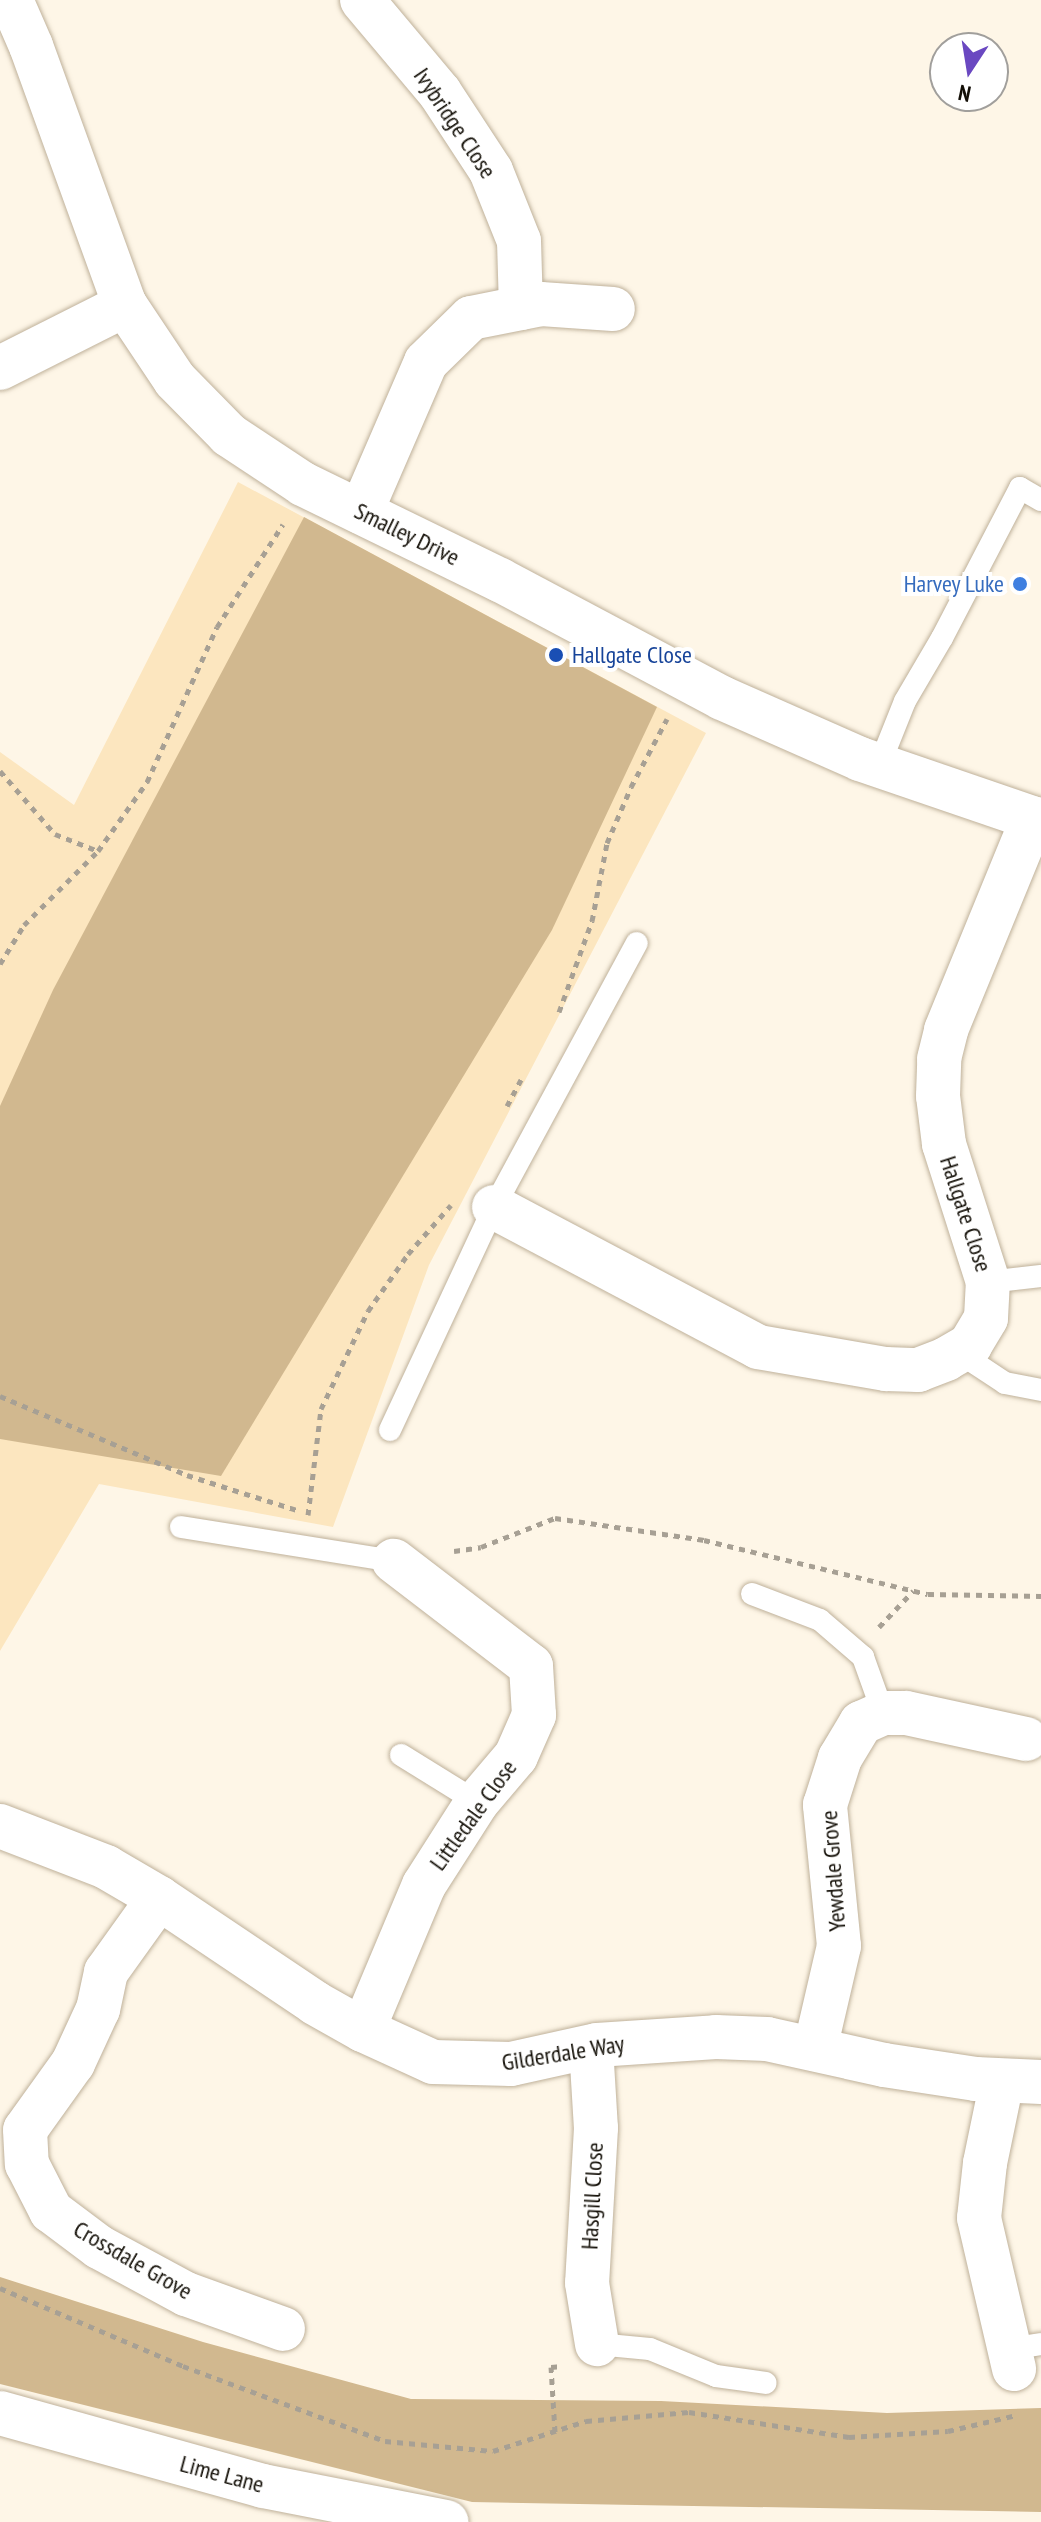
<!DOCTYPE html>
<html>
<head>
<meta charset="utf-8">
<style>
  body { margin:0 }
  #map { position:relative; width:1041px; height:2522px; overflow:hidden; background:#fef6e7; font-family:"PT Sans Narrow",sans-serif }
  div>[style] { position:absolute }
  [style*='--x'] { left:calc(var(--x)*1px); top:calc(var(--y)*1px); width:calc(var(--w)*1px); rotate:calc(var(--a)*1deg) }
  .green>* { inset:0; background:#fce6bf }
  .forest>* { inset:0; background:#d1b88f }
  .path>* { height:5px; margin-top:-2.5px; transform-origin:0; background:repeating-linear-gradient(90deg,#a7a094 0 6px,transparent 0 12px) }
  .roads { filter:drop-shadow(0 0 2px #bfb19a) drop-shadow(0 0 2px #bfb19a) }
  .service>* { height:22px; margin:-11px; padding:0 11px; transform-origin:11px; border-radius:11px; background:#fff }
  .minor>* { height:44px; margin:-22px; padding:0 22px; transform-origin:22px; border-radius:22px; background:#fff }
  .tertiary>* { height:44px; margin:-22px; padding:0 22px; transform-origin:22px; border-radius:22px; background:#fff }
  .dots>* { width:22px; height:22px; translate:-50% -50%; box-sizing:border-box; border:4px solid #fff; border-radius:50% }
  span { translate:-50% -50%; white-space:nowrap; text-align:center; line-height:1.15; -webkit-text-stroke:8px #fff; paint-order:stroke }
  .street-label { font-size:24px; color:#130f07 }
  .shop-label { font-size:24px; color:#366cbe }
  .right { translate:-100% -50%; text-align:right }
  .transit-label { font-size:24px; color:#164399 }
  .left { translate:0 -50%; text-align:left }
  .north { position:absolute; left:929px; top:32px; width:80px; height:80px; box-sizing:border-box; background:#fff; border:2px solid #a19f9c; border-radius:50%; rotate:192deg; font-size:22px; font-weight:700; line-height:32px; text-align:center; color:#130f07 }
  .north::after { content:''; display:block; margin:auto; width:28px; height:36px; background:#6a48c1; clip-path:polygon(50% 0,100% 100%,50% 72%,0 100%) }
</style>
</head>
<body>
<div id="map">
  <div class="green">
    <i style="clip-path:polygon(238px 482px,706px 733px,429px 1265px,333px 1527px,99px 1484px,0 1651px,0 752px,74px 805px)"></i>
  </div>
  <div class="forest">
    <i style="clip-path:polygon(304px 517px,657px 707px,552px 930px,221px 1476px,0 1439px,0 1106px,53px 990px)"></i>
    <i style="clip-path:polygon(0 2277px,203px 2342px,411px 2399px,661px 2401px,887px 2413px,1041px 2408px,1041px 2512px,472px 2502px,0 2384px)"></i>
  </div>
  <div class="path">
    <i style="--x:0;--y:771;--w:84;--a:48.9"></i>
    <i style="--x:55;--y:834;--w:46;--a:21.6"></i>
    <i style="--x:0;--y:964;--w:46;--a:-58.4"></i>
    <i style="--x:24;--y:925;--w:105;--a:-45"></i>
    <i style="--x:98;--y:851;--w:85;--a:-54.6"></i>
    <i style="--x:147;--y:782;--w:170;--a:-65.7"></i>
    <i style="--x:217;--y:627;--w:122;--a:-57.3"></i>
    <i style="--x:559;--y:1012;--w:97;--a:-70.1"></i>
    <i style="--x:592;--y:921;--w:79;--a:-79.1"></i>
    <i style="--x:607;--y:843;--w:61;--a:-66.8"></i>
    <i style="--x:631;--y:787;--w:77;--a:-62.1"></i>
    <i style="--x:507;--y:1106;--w:30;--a:-62"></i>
    <i style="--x:0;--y:1396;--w:203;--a:22.9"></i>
    <i style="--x:187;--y:1475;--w:115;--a:17.7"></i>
    <i style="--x:308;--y:1515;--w:107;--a:-83"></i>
    <i style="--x:321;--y:1409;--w:109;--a:-64.4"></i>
    <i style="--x:368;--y:1311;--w:70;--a:-54.9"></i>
    <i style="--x:408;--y:1254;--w:65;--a:-48.7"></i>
    <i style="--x:454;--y:1551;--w:27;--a:-8"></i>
    <i style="--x:481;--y:1547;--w:79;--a:-21.4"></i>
    <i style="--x:555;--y:1518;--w:151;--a:8.4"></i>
    <i style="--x:704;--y:1540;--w:230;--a:13.6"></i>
    <i style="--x:928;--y:1594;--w:113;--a:1"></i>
    <i style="--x:879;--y:1627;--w:50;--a:-46.6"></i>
    <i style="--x:0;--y:2288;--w:199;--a:23.1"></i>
    <i style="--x:183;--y:2366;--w:215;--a:20.4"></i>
    <i style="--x:385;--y:2441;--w:108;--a:5.3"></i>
    <i style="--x:493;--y:2451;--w:98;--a:-17.9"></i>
    <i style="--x:586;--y:2421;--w:103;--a:-5"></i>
    <i style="--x:689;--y:2412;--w:162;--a:8.9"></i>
    <i style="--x:849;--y:2437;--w:99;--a:-3.5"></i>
    <i style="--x:948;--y:2431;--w:71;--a:-13.1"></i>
    <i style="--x:555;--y:2432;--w:65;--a:-93.5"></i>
    <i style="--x:551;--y:2367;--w:11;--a:-5"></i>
  </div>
  <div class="roads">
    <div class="service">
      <i style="--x:879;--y:766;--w:70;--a:-68.2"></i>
      <i style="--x:905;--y:701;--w:73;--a:-59.6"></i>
      <i style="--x:942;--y:638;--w:169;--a:-62.5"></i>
      <i style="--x:1020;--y:488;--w:24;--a:30"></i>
      <i style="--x:988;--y:1282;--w:53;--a:-6.5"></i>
      <i style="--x:958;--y:1352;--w:56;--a:33.4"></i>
      <i style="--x:1005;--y:1383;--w:37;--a:11"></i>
      <i style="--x:390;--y:1430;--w:246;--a:-65"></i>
      <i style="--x:494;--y:1207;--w:300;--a:-61.6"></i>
      <i style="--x:181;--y:1527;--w:216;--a:9.1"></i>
      <i style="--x:752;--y:1594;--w:73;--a:20.9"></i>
      <i style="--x:820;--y:1620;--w:57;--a:40.7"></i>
      <i style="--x:863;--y:1657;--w:59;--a:70.3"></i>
      <i style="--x:401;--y:1755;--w:89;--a:31.7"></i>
      <i style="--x:597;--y:2344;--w:53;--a:5.4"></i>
      <i style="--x:650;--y:2349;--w:71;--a:22.2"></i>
      <i style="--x:716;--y:2376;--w:50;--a:8"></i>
      <i style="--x:1010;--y:2349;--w:31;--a:-9"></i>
    </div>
    <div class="minor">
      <i style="--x:362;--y:0;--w:121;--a:50"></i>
      <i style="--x:440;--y:93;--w:93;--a:56.8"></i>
      <i style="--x:491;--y:171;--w:75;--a:68.2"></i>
      <i style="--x:519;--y:241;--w:67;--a:88.3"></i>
      <i style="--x:0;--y:368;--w:140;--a:-26.7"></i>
      <i style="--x:361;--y:512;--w:163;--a:-66.6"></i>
      <i style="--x:426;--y:362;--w:63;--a:-44.4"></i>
      <i style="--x:471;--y:318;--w:71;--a:-11.3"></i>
      <i style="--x:541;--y:304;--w:72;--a:4"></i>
      <i style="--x:494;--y:1207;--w:299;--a:27.9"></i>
      <i style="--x:758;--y:1347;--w:130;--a:9.8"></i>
      <i style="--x:886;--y:1369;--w:32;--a:2"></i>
      <i style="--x:918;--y:1370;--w:30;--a:-21"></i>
      <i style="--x:946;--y:1359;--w:28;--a:-30"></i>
      <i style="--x:970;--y:1345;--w:31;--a:-59"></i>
      <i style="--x:986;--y:1318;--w:36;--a:-87"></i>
      <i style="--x:988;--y:1282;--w:145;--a:-107.7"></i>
      <i style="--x:944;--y:1144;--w:48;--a:-97.1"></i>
      <i style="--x:938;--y:1096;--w:37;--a:-88"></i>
      <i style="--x:939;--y:1059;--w:30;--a:-76"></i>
      <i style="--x:946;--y:1030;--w:229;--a:-67.7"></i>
      <i style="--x:0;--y:1826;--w:114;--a:21.1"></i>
      <i style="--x:106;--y:1867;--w:61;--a:30.3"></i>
      <i style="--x:159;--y:1898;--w:188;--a:33.9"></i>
      <i style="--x:315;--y:2003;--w:55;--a:29.4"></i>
      <i style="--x:363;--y:2030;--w:77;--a:24.6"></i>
      <i style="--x:433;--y:2062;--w:78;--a:1.5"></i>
      <i style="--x:511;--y:2064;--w:88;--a:-12.5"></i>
      <i style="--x:597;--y:2045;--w:119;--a:-3.8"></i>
      <i style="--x:716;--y:2037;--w:51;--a:2.2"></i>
      <i style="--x:767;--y:2039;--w:120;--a:12.5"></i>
      <i style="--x:884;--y:2065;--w:93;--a:8.7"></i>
      <i style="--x:976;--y:2079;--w:65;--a:2.6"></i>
      <i style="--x:159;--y:1898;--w:91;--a:125.6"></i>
      <i style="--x:106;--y:1972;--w:38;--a:102"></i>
      <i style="--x:98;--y:2009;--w:60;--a:114.8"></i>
      <i style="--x:73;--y:2063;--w:82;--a:125.6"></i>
      <i style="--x:25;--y:2130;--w:34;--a:87"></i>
      <i style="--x:27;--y:2164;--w:53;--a:62.9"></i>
      <i style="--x:51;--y:2211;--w:60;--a:36.9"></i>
      <i style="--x:99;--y:2247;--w:99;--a:28.4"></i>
      <i style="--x:186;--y:2294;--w:103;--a:19.8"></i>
      <i style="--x:363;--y:2030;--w:157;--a:-67.2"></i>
      <i style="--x:424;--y:1885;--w:98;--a:-57.4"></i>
      <i style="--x:477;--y:1802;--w:60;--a:-49.7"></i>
      <i style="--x:516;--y:1756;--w:45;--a:-66.3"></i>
      <i style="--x:534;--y:1715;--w:49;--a:-93.5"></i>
      <i style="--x:531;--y:1666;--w:173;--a:-142.5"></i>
      <i style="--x:591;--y:2047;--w:81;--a:86.5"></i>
      <i style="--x:596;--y:2128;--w:155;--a:93.3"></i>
      <i style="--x:587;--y:2283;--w:62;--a:80.7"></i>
      <i style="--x:815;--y:2049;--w:106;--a:-76.9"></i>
      <i style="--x:839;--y:1946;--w:142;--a:-95.7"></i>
      <i style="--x:825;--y:1805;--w:49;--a:-72.3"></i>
      <i style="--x:840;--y:1758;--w:41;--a:-59"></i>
      <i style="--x:861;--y:1723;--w:24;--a:-24"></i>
      <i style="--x:883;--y:1713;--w:23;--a:0"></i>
      <i style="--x:906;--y:1713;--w:123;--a:12.2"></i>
      <i style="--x:1002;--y:2081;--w:84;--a:101.7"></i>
      <i style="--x:985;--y:2163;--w:55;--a:96.2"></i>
      <i style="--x:979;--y:2218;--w:155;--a:76.9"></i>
    </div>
    <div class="tertiary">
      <i style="--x:11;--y:0;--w:50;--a:66.5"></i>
      <i style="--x:31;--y:46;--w:276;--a:70.1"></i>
      <i style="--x:125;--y:305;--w:90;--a:56.3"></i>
      <i style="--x:175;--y:380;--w:77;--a:45.5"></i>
      <i style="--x:229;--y:435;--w:89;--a:33.5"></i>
      <i style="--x:303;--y:484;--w:219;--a:26"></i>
      <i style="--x:500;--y:580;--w:251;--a:28"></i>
      <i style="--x:722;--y:698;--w:151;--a:23.8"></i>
      <i style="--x:860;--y:759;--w:191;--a:18.9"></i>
      <i style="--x:0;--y:2413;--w:273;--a:15.5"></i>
      <i style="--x:263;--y:2486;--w:187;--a:11.1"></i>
    </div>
  </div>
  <div class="dots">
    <i style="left:1020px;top:584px;background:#3f7fe0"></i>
    <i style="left:556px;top:655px;background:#1a4fb4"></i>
  </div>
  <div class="street-label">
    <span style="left:455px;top:123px;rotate:56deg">Ivybridge Close</span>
    <span style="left:407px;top:534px;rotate:26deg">Smalley Drive</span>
    <span style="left:966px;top:1214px;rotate:72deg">Hallgate Close</span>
    <span style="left:473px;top:1815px;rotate:-54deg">Littledale Close</span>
    <span style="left:833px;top:1871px;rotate:-94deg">Yewdale Grove</span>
    <span style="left:563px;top:2053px;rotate:-9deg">Gilderdale Way</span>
    <span style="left:592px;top:2196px;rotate:-87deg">Hasgill Close</span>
    <span style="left:133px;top:2260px;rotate:30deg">Crossdale Grove</span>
    <span style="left:222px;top:2474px;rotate:15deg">Lime Lane</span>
  </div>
  <div class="shop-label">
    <span class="right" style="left:1004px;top:584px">Harvey Luke</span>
  </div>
  <div class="transit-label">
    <span class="left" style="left:572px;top:655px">Hallgate Close</span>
  </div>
  <div class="north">N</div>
</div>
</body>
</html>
